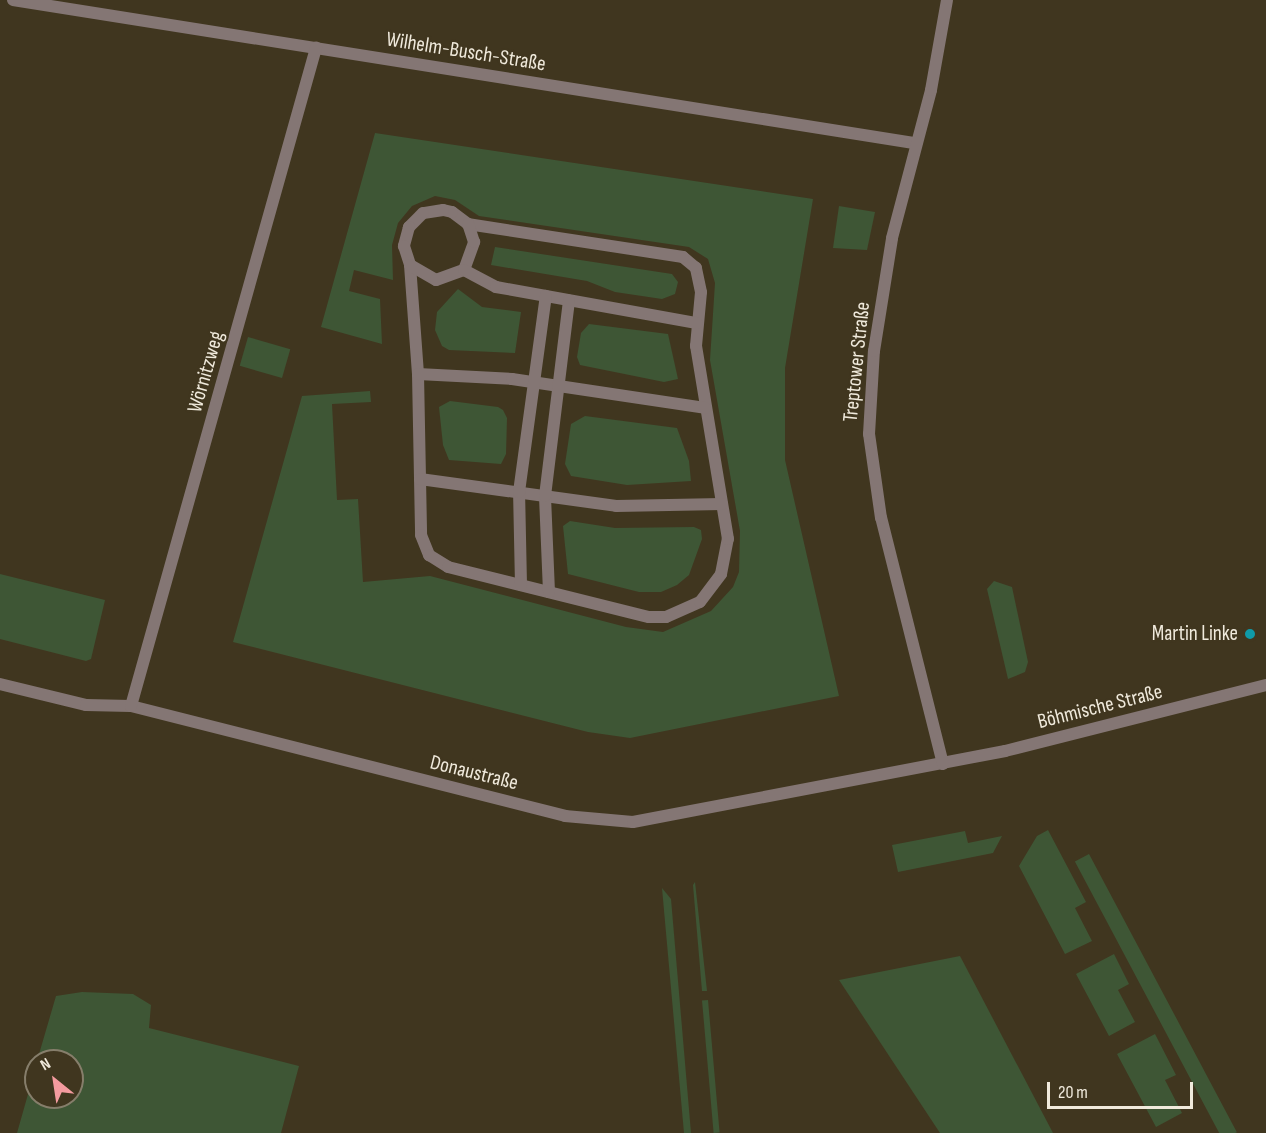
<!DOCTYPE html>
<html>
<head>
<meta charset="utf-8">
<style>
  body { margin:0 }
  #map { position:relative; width:1266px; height:1133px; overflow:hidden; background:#40361f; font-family:"Sofia Sans Condensed",sans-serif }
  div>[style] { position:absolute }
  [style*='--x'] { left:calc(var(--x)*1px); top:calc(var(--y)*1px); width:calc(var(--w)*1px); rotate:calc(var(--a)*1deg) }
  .green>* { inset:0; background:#3e5635; transform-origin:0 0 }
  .service>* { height:12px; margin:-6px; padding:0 6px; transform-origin:6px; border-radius:6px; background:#847674 }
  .minor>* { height:12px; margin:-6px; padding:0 6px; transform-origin:6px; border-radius:6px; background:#847674 }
  .dots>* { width:16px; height:16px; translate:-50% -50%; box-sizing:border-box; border:3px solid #40361f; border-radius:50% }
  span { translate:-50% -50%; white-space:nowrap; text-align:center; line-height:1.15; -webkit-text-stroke:4.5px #40361f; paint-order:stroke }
  .street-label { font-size:21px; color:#f0eadc }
  .poi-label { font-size:21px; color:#f0eadc }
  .right { translate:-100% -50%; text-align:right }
  .north { position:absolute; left:24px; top:1049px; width:60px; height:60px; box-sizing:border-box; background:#40361f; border:2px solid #867e6b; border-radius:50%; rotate:330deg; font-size:16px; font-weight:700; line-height:24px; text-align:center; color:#f0eadc }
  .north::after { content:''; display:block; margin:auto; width:21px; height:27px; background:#f49b9f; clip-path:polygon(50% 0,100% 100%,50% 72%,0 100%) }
  .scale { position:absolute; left:1047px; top:1082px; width:146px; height:27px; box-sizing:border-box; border:3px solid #f0eadc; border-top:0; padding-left:8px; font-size:18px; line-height:21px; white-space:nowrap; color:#f0eadc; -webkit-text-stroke:4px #40361f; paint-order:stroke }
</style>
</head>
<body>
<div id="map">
  <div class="green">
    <i style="clip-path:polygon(375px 133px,813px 199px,785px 368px,785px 460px,839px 696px,630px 738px,588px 732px,233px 642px,302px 396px,370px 391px,371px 402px,332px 404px,337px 500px,358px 499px,363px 582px,430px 576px,626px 627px,663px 632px,711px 611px,733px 587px,739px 572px,740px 531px,710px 360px,715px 283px,708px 259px,689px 247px,479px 216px,455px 200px,435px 196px,412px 206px,398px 223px,392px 245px,393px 280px,354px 270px,349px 291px,380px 299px,382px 344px,321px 327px)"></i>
    <i style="clip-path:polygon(839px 206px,875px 212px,867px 250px,833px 248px)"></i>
    <i style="clip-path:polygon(495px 247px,672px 274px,678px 282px,675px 294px,662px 299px,615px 292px,587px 281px,491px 265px)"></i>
    <i style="clip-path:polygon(458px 289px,482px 307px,521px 312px,515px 353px,449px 350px,442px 346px,435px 330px,437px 312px)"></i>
    <i style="clip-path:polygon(589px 324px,668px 334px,678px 379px,664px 382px,580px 365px,577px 357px,581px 333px)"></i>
    <i style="left:248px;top:337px;width:44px;height:30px;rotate:16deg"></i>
    <i style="clip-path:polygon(450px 401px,498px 407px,503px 410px,507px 418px,506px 454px,501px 464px,449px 460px,443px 445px,439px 407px)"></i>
    <i style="clip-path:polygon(585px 416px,677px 428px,689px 461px,691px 481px,627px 485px,571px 476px,565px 464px,571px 424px)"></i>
    <i style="clip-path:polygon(570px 521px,615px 528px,694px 527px,701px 530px,702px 539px,689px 575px,677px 585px,661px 592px,639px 592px,568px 574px,563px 526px)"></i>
    <i style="clip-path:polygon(0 574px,105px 600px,91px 659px,86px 661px,0 639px)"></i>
    <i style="clip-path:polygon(994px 581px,1012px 587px,1028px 662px,1025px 672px,1008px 679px,987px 589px)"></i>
    <i style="clip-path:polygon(1048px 830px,1086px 902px,1075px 908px,1092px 941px,1065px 954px,1019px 866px,1037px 836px)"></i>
    <i style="clip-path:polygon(965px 831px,968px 843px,1002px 836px,993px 853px,898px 872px,892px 845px)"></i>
    <i style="left:1089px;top:854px;width:315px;height:16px;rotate:62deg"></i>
    <i style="clip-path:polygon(695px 882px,707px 991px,702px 991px,693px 885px)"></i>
    <i style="clip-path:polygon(662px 888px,671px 899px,691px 1133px,684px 1133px)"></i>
    <i style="clip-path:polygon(1114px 954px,1129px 984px,1118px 990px,1135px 1022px,1109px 1036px,1076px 974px)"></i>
    <i style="clip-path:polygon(960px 956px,1053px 1133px,940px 1133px,839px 980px)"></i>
    <i style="clip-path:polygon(82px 992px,133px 994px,151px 1005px,149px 1028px,299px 1066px,281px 1133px,17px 1133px,36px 1066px,36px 1097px,72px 1097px,72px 1061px,37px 1061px,56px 996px)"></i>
    <i style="left:708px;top:1000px;width:133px;height:6px;rotate:85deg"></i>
    <i style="clip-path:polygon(1155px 1034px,1176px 1075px,1165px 1080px,1182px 1113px,1156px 1127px,1117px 1054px)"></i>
  </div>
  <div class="service">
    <i style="--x:410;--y:265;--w:109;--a:85.8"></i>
    <i style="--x:418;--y:374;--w:161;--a:88.9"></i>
    <i style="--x:421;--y:535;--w:22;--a:68"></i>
    <i style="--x:429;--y:555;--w:22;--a:32"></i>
    <i style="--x:448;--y:567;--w:207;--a:14"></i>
    <i style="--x:649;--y:617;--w:17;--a:0"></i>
    <i style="--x:666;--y:617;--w:37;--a:-24"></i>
    <i style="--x:700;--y:602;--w:35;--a:-53"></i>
    <i style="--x:721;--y:574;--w:36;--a:-79"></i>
    <i style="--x:728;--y:539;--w:196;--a:-99.4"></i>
    <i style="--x:696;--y:346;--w:54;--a:-84.7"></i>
    <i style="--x:701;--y:292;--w:25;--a:-102"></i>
    <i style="--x:696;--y:268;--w:17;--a:-140"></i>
    <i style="--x:683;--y:257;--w:218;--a:-171.3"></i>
    <i style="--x:468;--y:224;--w:20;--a:-143"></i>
    <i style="--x:452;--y:212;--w:9;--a:-167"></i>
    <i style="--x:443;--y:210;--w:20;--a:171"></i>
    <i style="--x:423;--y:213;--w:20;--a:135"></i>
    <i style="--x:409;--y:227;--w:20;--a:105"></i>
    <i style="--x:404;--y:246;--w:20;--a:72"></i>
    <i style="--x:410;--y:265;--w:30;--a:30"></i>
    <i style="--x:436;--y:280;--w:30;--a:-20"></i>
    <i style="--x:464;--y:270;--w:30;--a:-70"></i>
    <i style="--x:474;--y:242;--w:19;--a:-108"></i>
    <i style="--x:464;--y:270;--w:36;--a:28"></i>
    <i style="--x:496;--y:287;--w:204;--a:10.2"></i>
    <i style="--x:418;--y:374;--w:94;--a:3"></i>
    <i style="--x:512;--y:379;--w:195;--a:8.5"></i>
    <i style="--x:420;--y:479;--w:198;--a:7.8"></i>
    <i style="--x:616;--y:506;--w:106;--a:-1.1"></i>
    <i style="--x:521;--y:585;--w:93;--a:-91.2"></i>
    <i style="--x:519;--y:492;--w:198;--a:-82.2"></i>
    <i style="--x:549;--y:592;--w:96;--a:-92.4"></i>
    <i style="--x:545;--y:496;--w:197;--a:-83"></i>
  </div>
  <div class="minor">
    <i style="--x:13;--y:0;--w:912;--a:9.02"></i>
    <i style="--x:0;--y:684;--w:89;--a:13.7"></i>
    <i style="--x:86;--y:705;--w:45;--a:1.3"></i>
    <i style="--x:131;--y:706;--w:448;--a:14.2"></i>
    <i style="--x:565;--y:816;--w:68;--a:5"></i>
    <i style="--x:633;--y:822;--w:379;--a:-10.8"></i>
    <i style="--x:1005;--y:751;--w:269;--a:-14.2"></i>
    <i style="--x:131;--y:706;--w:684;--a:-74.3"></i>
    <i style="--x:943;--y:764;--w:254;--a:-104.1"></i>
    <i style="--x:881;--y:518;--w:85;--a:-98.1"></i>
    <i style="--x:869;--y:434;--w:83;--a:-86.6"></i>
    <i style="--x:874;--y:351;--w:114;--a:-80.9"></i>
    <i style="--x:892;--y:238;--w:153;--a:-75.2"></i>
    <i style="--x:931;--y:90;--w:91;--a:-79.9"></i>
  </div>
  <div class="dots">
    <i style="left:1250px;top:634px;background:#0f9aa8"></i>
  </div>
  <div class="street-label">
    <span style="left:466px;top:52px;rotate:9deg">Wilhelm-Busch-Straße</span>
    <span style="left:857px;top:362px;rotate:-84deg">Treptower Straße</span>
    <span style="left:206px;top:372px;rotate:-74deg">Wörnitzweg</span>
    <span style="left:1100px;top:707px;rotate:-14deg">Böhmische Straße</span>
    <span style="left:474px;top:773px;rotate:14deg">Donaustraße</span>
  </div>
  <div class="poi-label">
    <span class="right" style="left:1238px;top:634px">Martin Linke</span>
  </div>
  <div class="north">N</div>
  <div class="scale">20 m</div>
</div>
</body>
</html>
